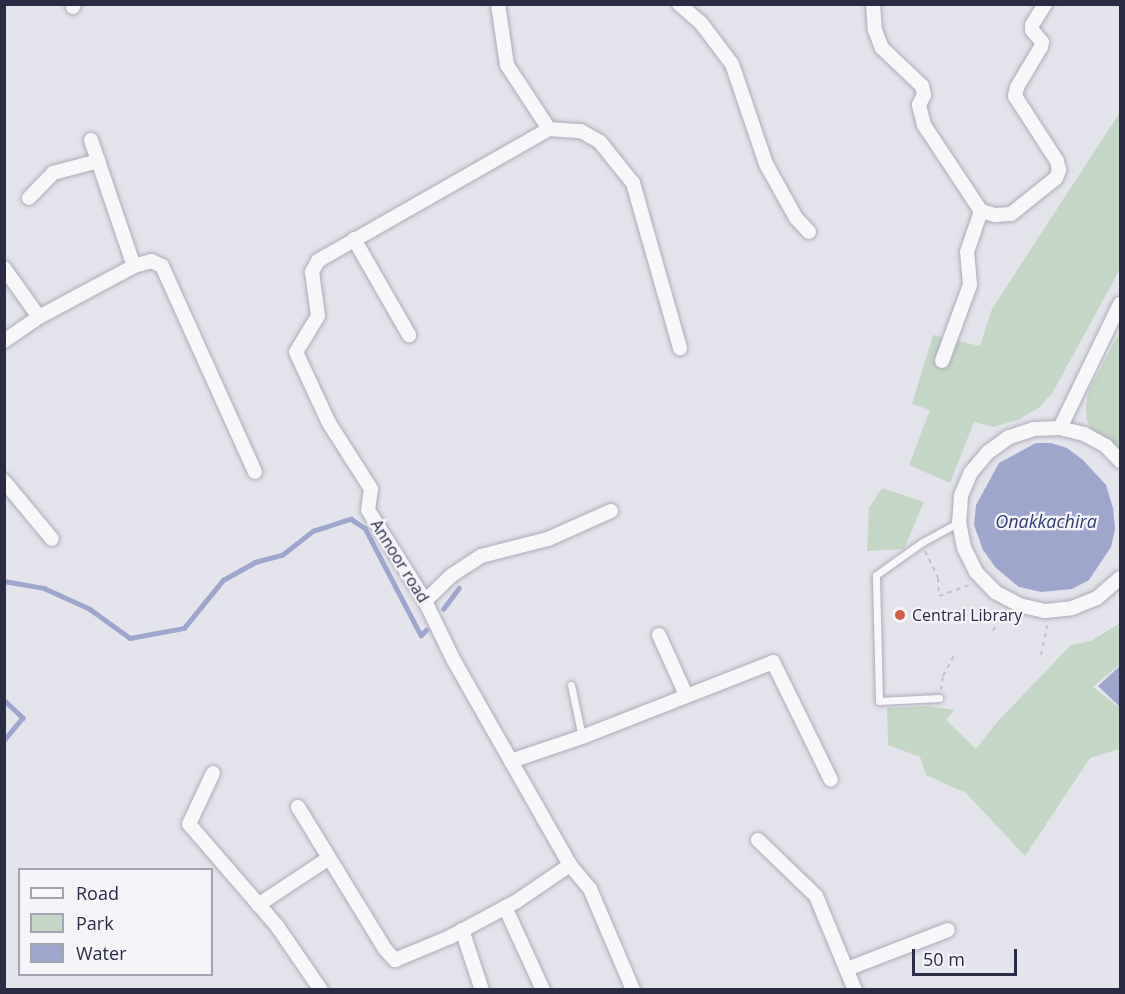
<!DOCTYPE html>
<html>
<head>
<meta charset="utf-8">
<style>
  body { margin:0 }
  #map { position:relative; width:1125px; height:994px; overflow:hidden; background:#e4e4ec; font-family:"Open Sans",sans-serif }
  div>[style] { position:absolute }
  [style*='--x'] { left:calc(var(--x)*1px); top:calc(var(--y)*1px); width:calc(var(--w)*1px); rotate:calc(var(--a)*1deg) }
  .green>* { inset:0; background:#c4d6c5 }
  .water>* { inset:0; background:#9ea6cd }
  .stream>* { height:4.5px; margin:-2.25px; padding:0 2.25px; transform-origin:2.25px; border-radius:2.25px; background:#9ea6cd }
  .path>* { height:2px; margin-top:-1px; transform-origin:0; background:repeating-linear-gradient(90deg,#c2c2cb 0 4.5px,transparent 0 9px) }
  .roads { filter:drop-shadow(0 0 2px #acadba) drop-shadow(0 0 2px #acadba) }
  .lane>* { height:7px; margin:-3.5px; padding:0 3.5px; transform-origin:3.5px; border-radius:3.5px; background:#f7f7fa }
  .street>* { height:14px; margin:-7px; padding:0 7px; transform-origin:7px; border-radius:7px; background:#f7f7fa }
  .dots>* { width:16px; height:16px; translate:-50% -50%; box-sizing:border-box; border:3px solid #f4f4f9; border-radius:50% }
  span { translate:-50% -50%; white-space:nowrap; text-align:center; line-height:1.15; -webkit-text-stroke:4.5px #f4f4f9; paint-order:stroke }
  .street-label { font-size:16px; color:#2a2c45 }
  .poi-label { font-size:16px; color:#2a2c45 }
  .left { translate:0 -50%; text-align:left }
  .water-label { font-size:18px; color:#323c7b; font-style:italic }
  .frame { position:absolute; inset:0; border:6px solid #2a2c45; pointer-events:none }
  .legend { position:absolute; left:18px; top:868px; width:195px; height:108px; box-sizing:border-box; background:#f4f4f9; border:2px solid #a3a4b1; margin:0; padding:8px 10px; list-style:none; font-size:18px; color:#2a2c45 }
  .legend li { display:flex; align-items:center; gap:12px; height:30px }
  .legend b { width:30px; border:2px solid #a3a4b1 }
  .scale { position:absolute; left:912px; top:949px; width:105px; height:27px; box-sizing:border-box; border:3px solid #2a2c45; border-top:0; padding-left:8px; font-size:18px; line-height:21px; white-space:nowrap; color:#2a2c45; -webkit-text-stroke:4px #f4f4f9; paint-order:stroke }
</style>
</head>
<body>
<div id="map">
  <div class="green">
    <i style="clip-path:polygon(1120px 112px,1120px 269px,1053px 392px,1040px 407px,1018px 420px,993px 427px,974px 422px,950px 483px,909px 465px,930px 410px,912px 404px,933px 335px,980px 346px,992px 309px)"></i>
    <i style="clip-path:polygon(1120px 332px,1120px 456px,1095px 436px,1087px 420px,1086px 408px,1088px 392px)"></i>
    <i style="clip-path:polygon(882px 488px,924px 502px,904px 549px,867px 551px,869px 508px)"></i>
    <i style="clip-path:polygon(1120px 623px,1120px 664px,1093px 687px,1120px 708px,1120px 749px,1090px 758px,1025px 856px,966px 793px,926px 775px,920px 757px,888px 745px,887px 708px,929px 706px,954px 710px,946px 720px,976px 749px,997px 722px,1071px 645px,1091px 641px)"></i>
  </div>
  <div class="water">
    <i style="clip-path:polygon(1036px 443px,1051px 443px,1067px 448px,1083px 460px,1106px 485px,1113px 508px,1115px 529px,1111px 547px,1089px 580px,1072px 589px,1041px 592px,1019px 587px,996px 568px,983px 550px,974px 525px,976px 505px,999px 463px)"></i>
    <i style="clip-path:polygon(1120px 666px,1120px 707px,1098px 686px)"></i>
  </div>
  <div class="stream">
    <i style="--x:4;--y:581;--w:41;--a:9.9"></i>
    <i style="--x:44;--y:588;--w:51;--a:24.5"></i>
    <i style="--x:90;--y:609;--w:49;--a:35.9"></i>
    <i style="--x:130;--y:638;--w:55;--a:-10.5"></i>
    <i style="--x:184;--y:628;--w:62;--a:-50.9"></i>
    <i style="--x:223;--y:580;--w:37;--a:-29"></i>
    <i style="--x:255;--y:562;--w:28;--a:-15"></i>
    <i style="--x:282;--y:555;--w:39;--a:-38"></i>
    <i style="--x:313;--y:531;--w:40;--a:-18"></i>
    <i style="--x:351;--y:519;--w:17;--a:33"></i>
    <i style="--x:365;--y:528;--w:121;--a:62.4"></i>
    <i style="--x:421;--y:635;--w:7;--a:-45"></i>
    <i style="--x:443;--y:609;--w:26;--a:-53"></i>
    <i style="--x:4;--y:700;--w:26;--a:43"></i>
    <i style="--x:23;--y:718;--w:30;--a:130"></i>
  </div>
  <div class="path">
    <i style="--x:925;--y:551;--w:30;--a:64"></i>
    <i style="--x:938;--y:578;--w:18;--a:87"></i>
    <i style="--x:939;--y:596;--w:33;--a:-20"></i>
    <i style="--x:993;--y:631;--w:21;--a:-65"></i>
    <i style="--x:1041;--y:655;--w:30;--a:-78"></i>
    <i style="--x:941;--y:690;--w:14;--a:-82"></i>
    <i style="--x:943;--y:676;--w:27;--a:-62"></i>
  </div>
  <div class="roads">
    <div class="lane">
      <i style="--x:571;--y:685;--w:53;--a:78.1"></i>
      <i style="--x:939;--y:698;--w:60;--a:177.1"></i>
      <i style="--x:879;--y:701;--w:126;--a:-91.4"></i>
      <i style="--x:876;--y:575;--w:55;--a:-35.4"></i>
      <i style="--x:921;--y:543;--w:43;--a:-28.9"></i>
    </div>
    <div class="street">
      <i style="--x:498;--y:4;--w:62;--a:81.6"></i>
      <i style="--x:507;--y:65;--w:77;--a:56.7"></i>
      <i style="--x:549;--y:129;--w:266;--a:150.3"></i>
      <i style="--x:318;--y:261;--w:13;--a:119"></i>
      <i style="--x:312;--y:272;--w:44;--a:82.2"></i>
      <i style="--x:318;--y:316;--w:42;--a:121.4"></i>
      <i style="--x:296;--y:352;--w:78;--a:65.1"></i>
      <i style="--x:329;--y:423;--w:78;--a:57.5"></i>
      <i style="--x:371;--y:489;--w:21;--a:98"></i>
      <i style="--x:368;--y:510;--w:107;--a:57.9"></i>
      <i style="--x:425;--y:601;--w:64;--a:64.2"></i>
      <i style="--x:453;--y:659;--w:237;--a:60.4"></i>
      <i style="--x:570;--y:865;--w:31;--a:50"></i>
      <i style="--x:590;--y:889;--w:110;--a:66.9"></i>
      <i style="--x:679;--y:4;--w:29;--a:41"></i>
      <i style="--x:701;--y:23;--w:51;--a:52.9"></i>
      <i style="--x:732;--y:64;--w:106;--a:71.2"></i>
      <i style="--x:766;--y:164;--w:62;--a:60.9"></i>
      <i style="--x:796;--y:218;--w:19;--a:47"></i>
      <i style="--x:873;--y:4;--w:26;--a:86"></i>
      <i style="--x:875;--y:30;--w:19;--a:69"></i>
      <i style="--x:882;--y:48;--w:55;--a:43.5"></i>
      <i style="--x:922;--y:86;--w:9;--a:77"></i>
      <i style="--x:924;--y:95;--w:11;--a:117"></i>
      <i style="--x:919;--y:105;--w:21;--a:76"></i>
      <i style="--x:924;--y:125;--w:103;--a:56.5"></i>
      <i style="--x:981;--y:211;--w:15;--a:16"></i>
      <i style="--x:995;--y:215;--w:16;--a:-4"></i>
      <i style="--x:1011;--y:214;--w:58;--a:-38.7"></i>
      <i style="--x:1056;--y:178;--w:9;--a:-69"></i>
      <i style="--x:1059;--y:170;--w:9;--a:-103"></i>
      <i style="--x:1057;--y:161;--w:77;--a:-122.9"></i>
      <i style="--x:1015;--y:96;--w:9;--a:-77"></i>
      <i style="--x:1017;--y:87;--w:47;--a:-59"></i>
      <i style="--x:1041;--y:47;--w:5;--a:-79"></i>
      <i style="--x:1042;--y:42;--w:16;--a:-130"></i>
      <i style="--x:1032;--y:30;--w:5;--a:-90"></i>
      <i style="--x:1032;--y:25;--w:25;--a:-58"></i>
      <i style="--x:73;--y:7;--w:3;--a:-72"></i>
      <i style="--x:549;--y:129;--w:32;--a:4"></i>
      <i style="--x:581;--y:131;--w:22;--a:30"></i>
      <i style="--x:600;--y:142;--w:53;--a:51.2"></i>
      <i style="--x:633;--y:183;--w:172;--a:74.1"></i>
      <i style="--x:91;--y:140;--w:133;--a:71.2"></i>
      <i style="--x:29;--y:198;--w:35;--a:-46"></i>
      <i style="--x:53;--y:173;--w:47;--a:-14.9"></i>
      <i style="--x:354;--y:239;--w:111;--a:60.2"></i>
      <i style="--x:4;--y:268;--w:60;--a:54.5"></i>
      <i style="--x:4;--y:341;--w:42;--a:-34.4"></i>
      <i style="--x:39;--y:317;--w:108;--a:-28.2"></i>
      <i style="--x:134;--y:266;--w:18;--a:-16"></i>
      <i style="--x:151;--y:261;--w:12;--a:24"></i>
      <i style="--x:162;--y:266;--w:226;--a:65.7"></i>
      <i style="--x:942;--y:361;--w:81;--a:-69.8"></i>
      <i style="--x:970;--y:285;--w:33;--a:-95"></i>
      <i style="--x:967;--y:252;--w:43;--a:-71.1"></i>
      <i style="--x:1060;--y:428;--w:138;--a:-64.2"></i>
      <i style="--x:1120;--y:461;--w:21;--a:-133"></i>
      <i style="--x:1106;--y:446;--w:25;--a:-151"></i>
      <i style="--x:1084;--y:434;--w:25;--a:-166"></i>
      <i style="--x:1060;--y:428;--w:26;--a:178"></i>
      <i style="--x:1034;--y:429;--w:26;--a:162"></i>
      <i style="--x:1009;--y:437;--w:26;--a:144"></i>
      <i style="--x:988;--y:452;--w:26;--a:130"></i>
      <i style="--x:971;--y:472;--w:26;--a:113"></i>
      <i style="--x:961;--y:496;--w:26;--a:94"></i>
      <i style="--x:959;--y:522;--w:26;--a:79"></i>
      <i style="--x:964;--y:548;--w:27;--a:63"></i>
      <i style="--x:976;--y:572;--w:28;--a:46"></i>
      <i style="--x:995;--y:592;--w:27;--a:28"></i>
      <i style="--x:1019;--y:605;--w:27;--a:13"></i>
      <i style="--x:1045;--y:611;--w:27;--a:-6"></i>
      <i style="--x:1072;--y:608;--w:27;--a:-22"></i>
      <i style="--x:1097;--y:598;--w:30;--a:-41"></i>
      <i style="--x:4;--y:481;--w:75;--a:50.4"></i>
      <i style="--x:425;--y:601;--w:37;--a:-44"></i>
      <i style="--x:452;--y:575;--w:35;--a:-33"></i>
      <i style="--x:481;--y:556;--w:69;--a:-14.2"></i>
      <i style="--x:548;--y:539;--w:69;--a:-24"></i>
      <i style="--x:659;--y:635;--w:66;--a:65.8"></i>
      <i style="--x:511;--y:761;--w:75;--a:-18.7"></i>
      <i style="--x:582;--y:737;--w:205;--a:-21.4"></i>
      <i style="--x:773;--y:662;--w:131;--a:63.8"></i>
      <i style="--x:213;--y:773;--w:56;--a:115.2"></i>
      <i style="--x:189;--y:824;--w:135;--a:49.2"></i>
      <i style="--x:277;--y:926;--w:78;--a:55.5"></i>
      <i style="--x:298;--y:807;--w:167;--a:58.5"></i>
      <i style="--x:385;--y:949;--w:15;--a:48"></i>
      <i style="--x:395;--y:960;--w:60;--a:-22.7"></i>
      <i style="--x:450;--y:937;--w:76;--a:-28.2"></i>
      <i style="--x:517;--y:901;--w:64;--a:-34.2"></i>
      <i style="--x:758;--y:840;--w:81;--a:44"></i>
      <i style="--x:816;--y:896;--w:102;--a:67.5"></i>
      <i style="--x:258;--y:905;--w:85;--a:-33.5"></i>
      <i style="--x:505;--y:907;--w:91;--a:65.4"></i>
      <i style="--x:462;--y:930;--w:63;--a:71.6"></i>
      <i style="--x:847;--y:969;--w:108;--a:-21.1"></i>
    </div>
  </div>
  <div class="dots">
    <i style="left:900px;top:615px;background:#d45d46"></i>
  </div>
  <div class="street-label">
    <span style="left:400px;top:561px;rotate:58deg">Annoor road</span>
  </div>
  <div class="poi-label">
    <span class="left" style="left:912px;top:615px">Central Library</span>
  </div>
  <div class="water-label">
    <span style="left:1046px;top:521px">Onakkachira</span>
  </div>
  <div class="frame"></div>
  <ul class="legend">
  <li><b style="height:8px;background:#f7f7fa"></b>Road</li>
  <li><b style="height:16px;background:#c4d6c5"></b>Park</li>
  <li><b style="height:16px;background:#9ea6cd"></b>Water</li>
  </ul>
  <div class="scale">50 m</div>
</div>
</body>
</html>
